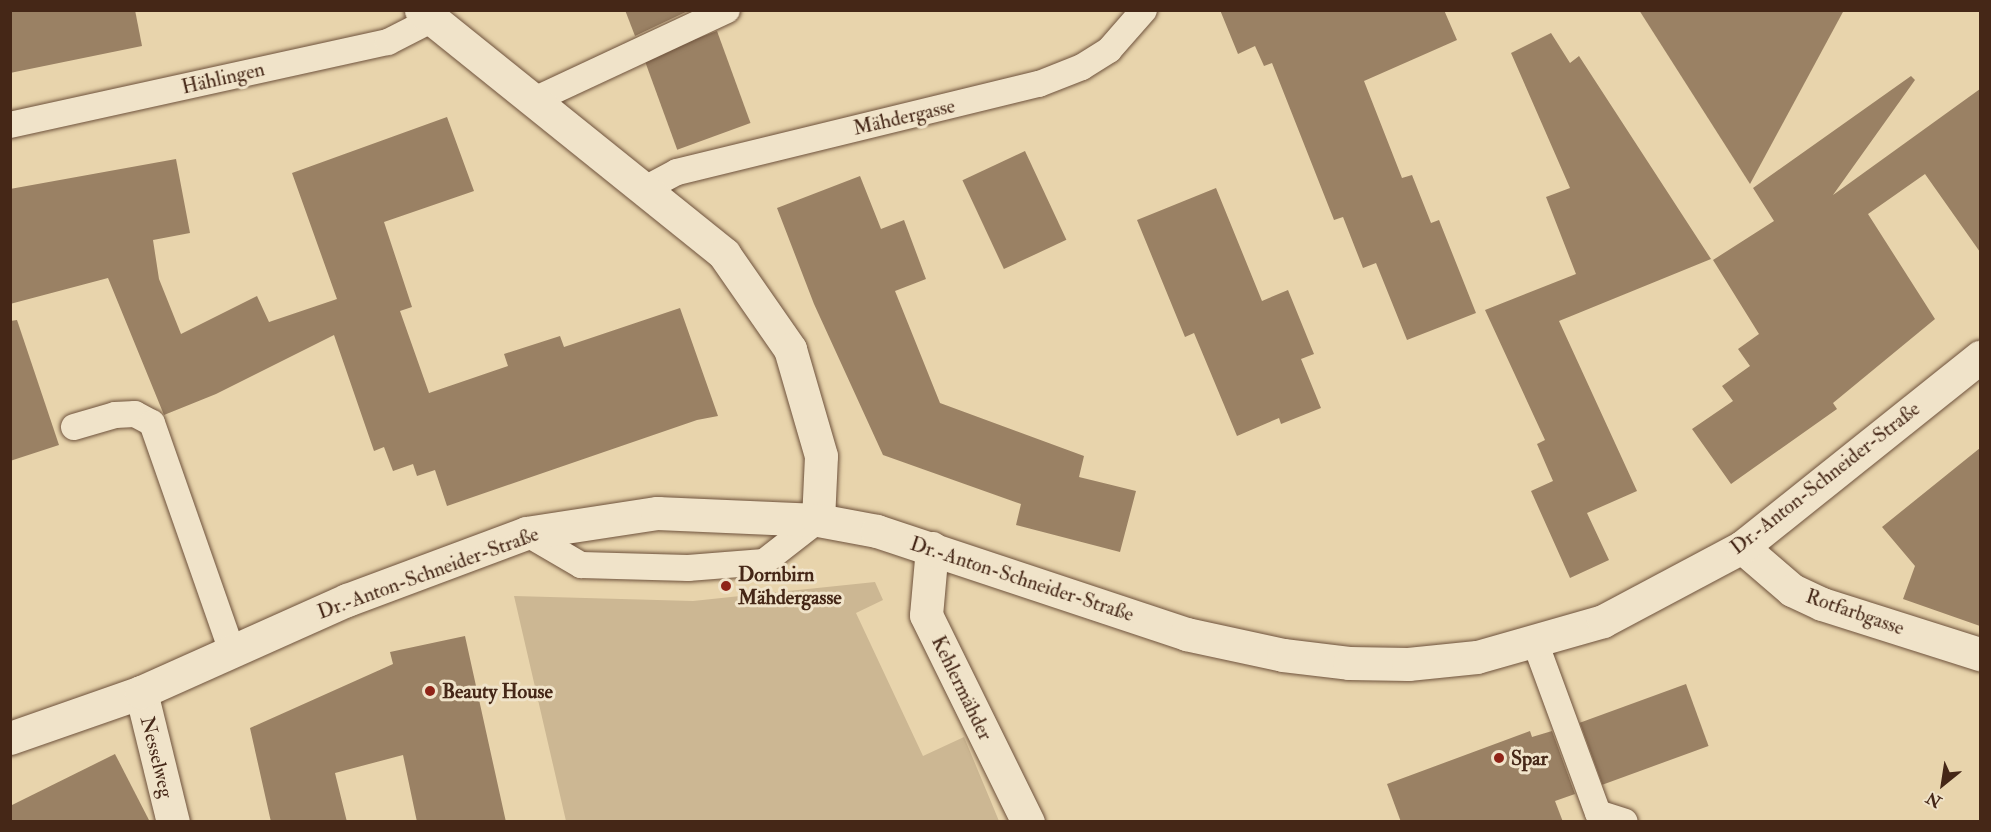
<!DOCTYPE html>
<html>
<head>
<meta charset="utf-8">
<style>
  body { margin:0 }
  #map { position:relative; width:1991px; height:832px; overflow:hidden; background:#e8d4ac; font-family:"IM FELL Double Pica",serif }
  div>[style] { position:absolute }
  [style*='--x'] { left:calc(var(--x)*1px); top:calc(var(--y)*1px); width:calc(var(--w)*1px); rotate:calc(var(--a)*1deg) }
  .green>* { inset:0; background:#ccb793 }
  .building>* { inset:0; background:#9a8164; transform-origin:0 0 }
  .roads { filter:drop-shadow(0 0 2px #6e523c) drop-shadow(0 0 2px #6e523c) }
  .service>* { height:26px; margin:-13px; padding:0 13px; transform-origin:13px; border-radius:13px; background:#f0e3c9 }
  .minor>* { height:33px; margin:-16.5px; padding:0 16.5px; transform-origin:16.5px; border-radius:16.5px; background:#f0e3c9 }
  .secondary>* { height:33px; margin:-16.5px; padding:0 16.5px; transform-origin:16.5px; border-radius:16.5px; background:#f0e3c9 }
  .dots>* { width:16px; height:16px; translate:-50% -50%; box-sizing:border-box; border:3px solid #f0e3c9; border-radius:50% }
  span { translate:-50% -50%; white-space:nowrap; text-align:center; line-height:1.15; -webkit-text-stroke:6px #f0e3c9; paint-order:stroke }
  .street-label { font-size:20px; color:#452717 }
  .poi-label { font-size:20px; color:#452717; font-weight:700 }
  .left { translate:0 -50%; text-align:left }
  .frame { position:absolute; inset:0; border:12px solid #452717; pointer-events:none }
  .north { position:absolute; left:1913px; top:754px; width:60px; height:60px; -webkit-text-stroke:4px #f0e3c9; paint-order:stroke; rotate:210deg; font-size:16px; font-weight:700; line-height:24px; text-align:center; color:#452717 }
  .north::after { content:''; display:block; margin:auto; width:21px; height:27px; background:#452717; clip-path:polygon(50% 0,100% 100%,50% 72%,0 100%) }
</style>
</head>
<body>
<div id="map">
  <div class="green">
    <i style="clip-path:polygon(875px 582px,883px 600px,856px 613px,923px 756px,964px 737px,999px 821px,566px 821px,514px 596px,693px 601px)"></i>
  </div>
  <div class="building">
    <i style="clip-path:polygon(10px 10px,135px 10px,142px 46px,10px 73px)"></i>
    <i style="clip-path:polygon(625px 10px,690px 10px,635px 36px)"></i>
    <i style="clip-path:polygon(1220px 10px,1444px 10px,1457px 40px,1364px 81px,1402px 178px,1412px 175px,1431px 223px,1439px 220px,1476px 313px,1407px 340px,1376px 263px,1363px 268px,1343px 217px,1334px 220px,1272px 63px,1264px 66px,1255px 46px,1238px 54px)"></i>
    <i style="clip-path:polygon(1639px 10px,1844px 10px,1750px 184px)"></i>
    <i style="left:717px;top:31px;width:98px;height:78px;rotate:70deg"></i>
    <i style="clip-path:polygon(1551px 33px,1570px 63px,1579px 56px,1711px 259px,1559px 321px,1637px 491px,1587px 513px,1609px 560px,1570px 578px,1531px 491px,1553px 481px,1537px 444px,1545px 440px,1485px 310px,1576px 274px,1546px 197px,1570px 188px,1511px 53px)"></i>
    <i style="clip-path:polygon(1911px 76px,1915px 80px,1833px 195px,1980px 89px,1980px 252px,1925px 174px,1868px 214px,1935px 319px,1833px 403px,1837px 409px,1731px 484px,1692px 429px,1733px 401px,1722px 386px,1750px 366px,1738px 349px,1759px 334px,1713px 260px,1774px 221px,1753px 188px)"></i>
    <i style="clip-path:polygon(447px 117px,474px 191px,384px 222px,412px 307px,400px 311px,429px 393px,508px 366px,504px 354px,560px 336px,564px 347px,680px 308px,718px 416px,697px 420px,447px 506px,435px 470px,417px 476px,413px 464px,393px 471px,384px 447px,374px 451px,334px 335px,216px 394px,164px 415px,108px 278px,10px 304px,10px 189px,176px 159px,190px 233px,153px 240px,159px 279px,181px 334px,257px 296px,269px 322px,337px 299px,292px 173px)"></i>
    <i style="left:1025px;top:151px;width:98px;height:69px;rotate:65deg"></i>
    <i style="clip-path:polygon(860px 176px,881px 229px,904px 220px,926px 279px,895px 291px,940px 403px,1084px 456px,1079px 477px,1136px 491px,1120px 552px,1016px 525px,1021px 504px,883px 455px,814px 304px,777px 208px)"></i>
    <i style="clip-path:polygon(1216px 188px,1262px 301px,1288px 290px,1314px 354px,1301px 359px,1321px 408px,1281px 424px,1279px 418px,1237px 436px,1194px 333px,1185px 337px,1137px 220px)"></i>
    <i style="clip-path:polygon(17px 320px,59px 445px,10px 461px,10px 321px)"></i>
    <i style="clip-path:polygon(1980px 448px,1980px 626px,1903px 599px,1915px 566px,1882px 527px)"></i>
    <i style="clip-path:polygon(465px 636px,506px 822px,417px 822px,403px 755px,335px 773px,347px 822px,271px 822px,250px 728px,393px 664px,390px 652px)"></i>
    <i style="left:1686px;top:684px;width:66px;height:113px;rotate:70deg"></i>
    <i style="clip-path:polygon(1530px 731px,1532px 737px,1552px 731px,1575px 794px,1555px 801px,1563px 822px,1401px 822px,1387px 784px)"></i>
    <i style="clip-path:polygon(115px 754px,150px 822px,10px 822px,10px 806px)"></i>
  </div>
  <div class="roads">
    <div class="service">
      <i style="--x:532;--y:101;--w:215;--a:-25"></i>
      <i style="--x:10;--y:125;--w:387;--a:-12.4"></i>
      <i style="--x:388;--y:42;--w:48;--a:-27.1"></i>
      <i style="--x:645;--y:189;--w:36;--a:-28"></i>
      <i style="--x:677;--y:172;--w:373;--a:-13.7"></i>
      <i style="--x:1039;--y:84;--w:46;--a:-21.6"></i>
      <i style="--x:1082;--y:67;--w:32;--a:-32"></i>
      <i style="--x:1109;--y:50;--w:53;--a:-48.8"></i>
      <i style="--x:74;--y:427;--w:43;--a:-16.3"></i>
      <i style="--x:115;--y:415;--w:20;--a:-3"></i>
      <i style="--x:135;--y:414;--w:19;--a:28"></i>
      <i style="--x:152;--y:423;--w:242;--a:70.7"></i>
      <i style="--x:526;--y:533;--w:64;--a:30.2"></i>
      <i style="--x:581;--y:565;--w:107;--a:1.6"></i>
      <i style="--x:688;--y:568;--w:76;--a:-4.5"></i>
      <i style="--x:764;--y:562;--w:68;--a:-37.9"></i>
      <i style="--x:1535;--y:642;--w:182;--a:69.8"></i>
      <i style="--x:1598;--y:813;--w:28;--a:18"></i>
    </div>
    <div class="minor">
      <i style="--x:421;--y:10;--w:389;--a:38.8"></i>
      <i style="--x:724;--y:254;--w:116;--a:55.2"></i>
      <i style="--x:790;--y:349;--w:111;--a:73.8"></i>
      <i style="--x:821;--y:456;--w:64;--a:92.7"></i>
      <i style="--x:1742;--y:547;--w:66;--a:40.7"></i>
      <i style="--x:1792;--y:590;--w:33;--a:25"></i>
      <i style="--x:1822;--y:604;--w:166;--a:17.6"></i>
      <i style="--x:932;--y:548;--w:67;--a:95.1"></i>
      <i style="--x:926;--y:615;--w:231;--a:63.8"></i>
      <i style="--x:141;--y:692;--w:134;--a:76.2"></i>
    </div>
    <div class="secondary">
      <i style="--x:10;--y:738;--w:139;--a:-19.3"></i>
      <i style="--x:141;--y:692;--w:226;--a:-24.1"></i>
      <i style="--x:347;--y:600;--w:191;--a:-20.5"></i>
      <i style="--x:526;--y:533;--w:133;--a:-8.7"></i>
      <i style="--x:657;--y:513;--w:161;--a:2.5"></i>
      <i style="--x:818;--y:520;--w:60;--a:10.6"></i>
      <i style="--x:877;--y:531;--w:326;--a:18.4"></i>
      <i style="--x:1186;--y:634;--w:99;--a:12.2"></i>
      <i style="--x:1283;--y:655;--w:66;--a:6.9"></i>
      <i style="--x:1349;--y:663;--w:59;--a:1"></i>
      <i style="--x:1408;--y:664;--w:69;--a:-5.8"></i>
      <i style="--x:1477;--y:657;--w:131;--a:-15.9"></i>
      <i style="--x:1603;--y:621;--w:157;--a:-28"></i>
      <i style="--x:1742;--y:547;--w:305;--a:-38.6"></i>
    </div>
  </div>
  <div class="dots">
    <i style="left:726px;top:586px;background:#8f2418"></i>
    <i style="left:430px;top:691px;background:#8f2418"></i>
    <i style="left:1499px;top:758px;background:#8f2418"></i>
  </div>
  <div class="street-label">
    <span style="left:223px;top:78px;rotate:-13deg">Hählingen</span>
    <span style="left:904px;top:117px;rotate:-13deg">Mähdergasse</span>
    <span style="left:1825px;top:478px;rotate:-38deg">Dr.-Anton-Schneider-Straße</span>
    <span style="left:428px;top:573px;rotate:-20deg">Dr.-Anton-Schneider-Straße</span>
    <span style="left:1022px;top:579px;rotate:18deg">Dr.-Anton-Schneider-Straße</span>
    <span style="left:1855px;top:612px;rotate:19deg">Rotfarbgasse</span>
    <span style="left:962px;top:688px;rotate:64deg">Kehlermähder</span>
    <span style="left:157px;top:757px;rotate:76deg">Nesselweg</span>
  </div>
  <div class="poi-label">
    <span class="left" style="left:738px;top:586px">Dornbirn<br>Mähdergasse</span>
    <span class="left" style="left:442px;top:691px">Beauty House</span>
    <span class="left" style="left:1511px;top:758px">Spar</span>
  </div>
  <div class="frame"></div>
  <div class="north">N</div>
</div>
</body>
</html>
